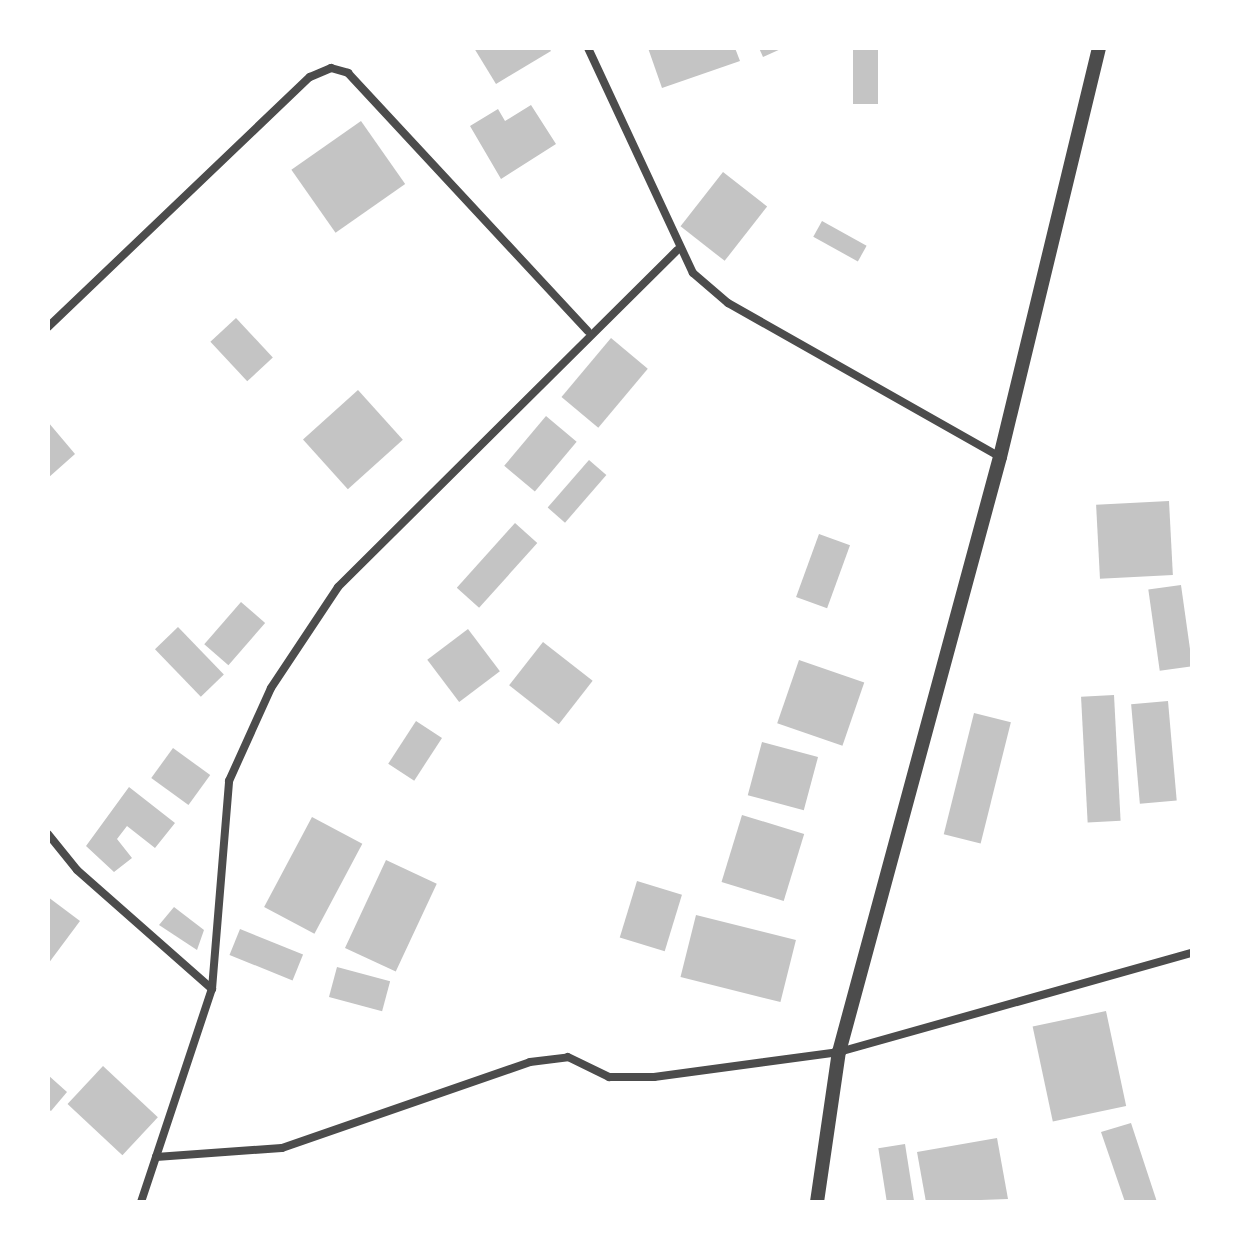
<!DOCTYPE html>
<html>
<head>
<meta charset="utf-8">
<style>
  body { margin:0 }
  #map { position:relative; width:1240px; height:1250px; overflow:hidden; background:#fff; font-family:Ubuntu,sans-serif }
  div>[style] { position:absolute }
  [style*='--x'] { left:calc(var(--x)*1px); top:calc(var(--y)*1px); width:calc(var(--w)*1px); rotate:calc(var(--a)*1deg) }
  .building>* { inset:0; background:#c4c4c4; transform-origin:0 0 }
  .minor>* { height:8px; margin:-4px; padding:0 4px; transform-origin:4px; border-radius:4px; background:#4c4c4c }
  .tertiary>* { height:14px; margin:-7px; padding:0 7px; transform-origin:7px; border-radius:7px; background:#4c4c4c }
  span { translate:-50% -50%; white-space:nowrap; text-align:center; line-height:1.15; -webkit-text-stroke:8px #fff; paint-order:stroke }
  .frame { position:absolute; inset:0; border:50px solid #fff; pointer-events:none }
</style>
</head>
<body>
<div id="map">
  <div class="building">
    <i style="clip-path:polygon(474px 48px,549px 48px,551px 51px,496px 84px)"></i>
    <i style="clip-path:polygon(648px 48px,735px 48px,740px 61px,662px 88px)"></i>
    <i style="clip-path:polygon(759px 48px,783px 48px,763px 57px)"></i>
    <i style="left:853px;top:48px;width:25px;height:56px"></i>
    <i style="clip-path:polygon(531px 105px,556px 144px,501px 179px,470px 126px,498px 109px,505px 121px)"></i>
    <i style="left:361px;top:121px;width:77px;height:85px;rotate:55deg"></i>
    <i style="left:723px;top:172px;width:56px;height:69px;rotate:38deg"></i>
    <i style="left:822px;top:221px;width:51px;height:18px;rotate:29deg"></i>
    <i style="left:236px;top:318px;width:54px;height:35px;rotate:47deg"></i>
    <i style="left:611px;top:338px;width:48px;height:77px;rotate:40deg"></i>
    <i style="left:358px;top:390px;width:67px;height:74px;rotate:48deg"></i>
    <i style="left:546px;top:416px;width:40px;height:65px;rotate:40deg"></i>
    <i style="clip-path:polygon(48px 422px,75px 454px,48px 478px)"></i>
    <i style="left:589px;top:460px;width:23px;height:63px;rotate:41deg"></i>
    <i style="left:1169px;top:501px;width:74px;height:73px;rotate:87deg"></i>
    <i style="left:515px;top:523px;width:30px;height:87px;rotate:42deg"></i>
    <i style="left:819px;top:534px;width:33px;height:67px;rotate:20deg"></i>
    <i style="left:1181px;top:585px;width:82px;height:33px;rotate:82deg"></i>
    <i style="left:241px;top:602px;width:32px;height:56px;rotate:41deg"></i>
    <i style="left:178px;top:627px;width:66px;height:32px;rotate:46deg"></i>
    <i style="left:468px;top:629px;width:53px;height:51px;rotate:53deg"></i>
    <i style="left:543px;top:642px;width:63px;height:55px;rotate:38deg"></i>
    <i style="left:799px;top:660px;width:69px;height:67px;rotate:19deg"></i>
    <i style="left:1114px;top:695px;width:126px;height:33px;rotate:87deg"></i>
    <i style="left:1168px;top:701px;width:100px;height:37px;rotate:85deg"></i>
    <i style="left:974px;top:713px;width:38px;height:125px;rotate:14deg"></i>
    <i style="left:416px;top:721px;width:31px;height:51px;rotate:33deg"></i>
    <i style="left:762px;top:742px;width:58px;height:55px;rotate:15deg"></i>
    <i style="left:173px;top:748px;width:46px;height:37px;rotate:36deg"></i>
    <i style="clip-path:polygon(129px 787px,175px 823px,155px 848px,127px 826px,117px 839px,132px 858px,114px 872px,86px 846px)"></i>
    <i style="left:742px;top:815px;width:65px;height:70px;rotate:17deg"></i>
    <i style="left:312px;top:817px;width:57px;height:102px;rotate:28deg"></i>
    <i style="left:386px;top:860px;width:56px;height:97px;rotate:25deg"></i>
    <i style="left:637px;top:881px;width:47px;height:59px;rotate:17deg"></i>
    <i style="clip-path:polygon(48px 897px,80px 921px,48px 964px)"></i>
    <i style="clip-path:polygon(174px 907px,204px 930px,197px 950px,159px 925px)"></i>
    <i style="left:696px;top:915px;width:103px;height:64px;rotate:14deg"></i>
    <i style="left:240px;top:929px;width:68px;height:28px;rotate:22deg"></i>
    <i style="left:337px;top:967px;width:55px;height:31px;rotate:15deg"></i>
    <i style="left:1106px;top:1011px;width:97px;height:75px;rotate:78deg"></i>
    <i style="left:103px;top:1066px;width:75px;height:52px;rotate:43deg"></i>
    <i style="clip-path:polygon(48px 1075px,67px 1092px,51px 1111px,48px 1109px)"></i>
    <i style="clip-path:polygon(1131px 1123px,1157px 1202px,1125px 1202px,1101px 1132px)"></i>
    <i style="clip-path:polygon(997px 1138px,1008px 1199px,926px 1202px,917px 1152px)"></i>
    <i style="left:905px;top:1144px;width:59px;height:27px;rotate:81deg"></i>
  </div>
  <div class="minor">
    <i style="--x:588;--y:48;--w:248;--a:65"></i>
    <i style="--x:693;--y:273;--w:46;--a:40.6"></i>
    <i style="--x:728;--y:303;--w:313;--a:29.5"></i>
    <i style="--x:48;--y:327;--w:362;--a:-43.7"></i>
    <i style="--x:310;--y:77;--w:23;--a:-23"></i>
    <i style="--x:331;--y:68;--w:18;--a:16"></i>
    <i style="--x:348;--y:73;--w:352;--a:47.1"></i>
    <i style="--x:48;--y:834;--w:46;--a:51.1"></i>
    <i style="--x:77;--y:870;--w:180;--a:41.4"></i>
    <i style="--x:156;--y:1157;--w:126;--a:-4.1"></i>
    <i style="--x:282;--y:1148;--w:262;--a:-19.1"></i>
    <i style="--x:530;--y:1062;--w:38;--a:-7"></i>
    <i style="--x:568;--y:1057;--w:46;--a:26"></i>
    <i style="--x:609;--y:1077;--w:45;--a:0"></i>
    <i style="--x:654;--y:1077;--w:187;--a:-7.7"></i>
    <i style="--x:839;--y:1052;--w:367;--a:-15.7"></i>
    <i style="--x:141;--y:1202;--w:225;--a:-71.6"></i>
    <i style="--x:212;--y:989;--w:209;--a:-85.3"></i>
    <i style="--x:229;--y:781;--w:102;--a:-65.7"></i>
    <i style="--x:271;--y:688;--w:121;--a:-56.4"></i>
    <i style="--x:338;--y:587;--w:478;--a:-44.8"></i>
  </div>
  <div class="tertiary">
    <i style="--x:817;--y:1202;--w:152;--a:-81.7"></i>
    <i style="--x:839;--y:1052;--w:616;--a:-74.86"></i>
    <i style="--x:1000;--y:457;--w:421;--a:-76.4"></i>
  </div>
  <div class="frame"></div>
</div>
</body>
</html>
